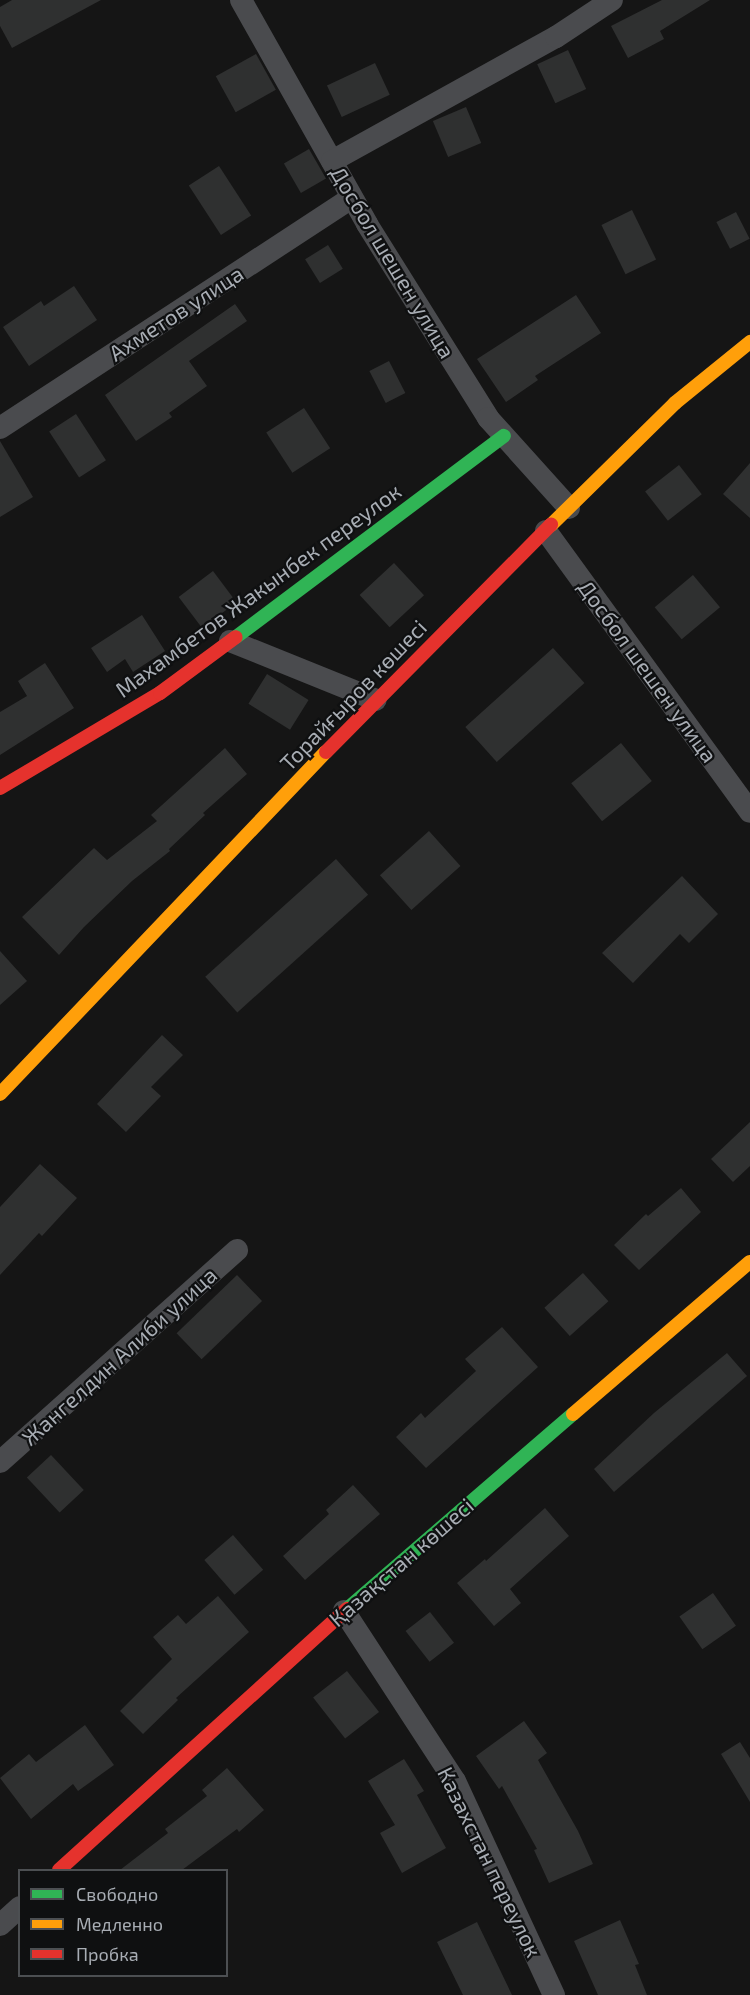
<!DOCTYPE html>
<html>
<head>
<meta charset="utf-8">
<style>
  body { margin:0 }
  #map { position:relative; width:750px; height:1995px; overflow:hidden; background:#151515; font-family:"Exo 2",sans-serif }
  div>[style] { position:absolute }
  [style*='--x'] { left:calc(var(--x)*1px); top:calc(var(--y)*1px); width:calc(var(--w)*1px); rotate:calc(var(--a)*1deg) }
  .building>* { inset:0; background:#2f3030; transform-origin:0 0 }
  .street>* { height:22px; margin:-11px; padding:0 11px; transform-origin:11px; border-radius:11px; background:#4a4b4e }
  .fast>* { height:14px; margin:-7px; padding:0 7px; transform-origin:7px; border-radius:7px; background:#30b455 }
  .slow>* { height:14px; margin:-7px; padding:0 7px; transform-origin:7px; border-radius:7px; background:#ff9f0a }
  .jam>* { height:14px; margin:-7px; padding:0 7px; transform-origin:7px; border-radius:7px; background:#e5322d }
  span { translate:-50% -50%; white-space:nowrap; text-align:center; line-height:1.15; -webkit-text-stroke:4.5px #0f1011; paint-order:stroke }
  .street-label { font-size:22px; color:#a8adb4 }
  .legend { position:absolute; left:18px; top:1869px; width:210px; height:108px; box-sizing:border-box; background:#0f1011; border:2px solid #4c4f52; margin:0; padding:8px 10px; list-style:none; font-size:18px; color:#a8adb4 }
  .legend li { display:flex; align-items:center; gap:12px; height:30px }
  .legend b { width:30px; border:2px solid #4c4f52 }
</style>
</head>
<body>
<div id="map">
  <div class="building">
    <i style="clip-path:polygon(12px 0,101px 0,12px 48px,0 26px,0 7px)"></i>
    <i style="clip-path:polygon(662px 0,710px 0,660px 31px,664px 39px,628px 58px,611px 26px)"></i>
    <i style="left:568px;top:50px;width:43px;height:34px;rotate:65deg"></i>
    <i style="left:256px;top:54px;width:41px;height:46px;rotate:61deg"></i>
    <i style="left:375px;top:63px;width:35px;height:53px;rotate:65deg"></i>
    <i style="left:466px;top:107px;width:39px;height:36px;rotate:67deg"></i>
    <i style="left:309px;top:149px;width:34px;height:29px;rotate:60deg"></i>
    <i style="left:219px;top:166px;width:59px;height:36px;rotate:57deg"></i>
    <i style="left:632px;top:210px;width:55px;height:34px;rotate:64deg"></i>
    <i style="left:736px;top:212px;width:30px;height:22px;rotate:63deg"></i>
    <i style="left:328px;top:245px;width:28px;height:27px;rotate:58deg"></i>
    <i style="clip-path:polygon(74px 286px,97px 320px,29px 366px,3px 327px,41px 301px,44px 306px)"></i>
    <i style="clip-path:polygon(576px 295px,601px 333px,535px 376px,538px 380px,506px 402px,477px 359px)"></i>
    <i style="clip-path:polygon(235px 304px,247px 321px,189px 361px,207px 386px,169px 413px,172px 417px,136px 441px,105px 395px)"></i>
    <i style="left:389px;top:361px;width:36px;height:22px;rotate:63deg"></i>
    <i style="left:304px;top:408px;width:48px;height:45px;rotate:57deg"></i>
    <i style="left:76px;top:414px;width:55px;height:32px;rotate:57deg"></i>
    <i style="clip-path:polygon(0 441px,33px 497px,0 517px)"></i>
    <i style="clip-path:polygon(750px 463px,750px 518px,723px 494px)"></i>
    <i style="left:679px;top:465px;width:37px;height:43px;rotate:52deg"></i>
    <i style="left:394px;top:563px;width:44px;height:47px;rotate:47deg"></i>
    <i style="left:213px;top:571px;width:39px;height:43px;rotate:53deg"></i>
    <i style="left:693px;top:575px;width:42px;height:50px;rotate:50deg"></i>
    <i style="clip-path:polygon(142px 615px,165px 651px,133px 672px,125px 659px,107px 672px,91px 648px)"></i>
    <i style="left:553px;top:648px;width:47px;height:118px;rotate:48deg"></i>
    <i style="clip-path:polygon(45px 663px,74px 708px,0 755px,0 712px,27px 696px,18px 681px)"></i>
    <i style="left:267px;top:674px;width:49px;height:35px;rotate:32deg"></i>
    <i style="left:621px;top:743px;width:49px;height:64px;rotate:51deg"></i>
    <i style="clip-path:polygon(225px 748px,247px 774px,203px 813px,205px 815px,169px 849px,170px 851px,132px 881px,84px 927px,59px 955px,22px 917px,94px 848px,107px 860px,157px 821px,151px 815px)"></i>
    <i style="left:429px;top:831px;width:47px;height:66px;rotate:48deg"></i>
    <i style="left:336px;top:859px;width:48px;height:176px;rotate:48deg"></i>
    <i style="clip-path:polygon(682px 876px,718px 914px,689px 943px,680px 934px,633px 983px,602px 953px)"></i>
    <i style="clip-path:polygon(0 951px,27px 981px,0 1005px)"></i>
    <i style="clip-path:polygon(162px 1035px,183px 1055px,151px 1087px,161px 1096px,126px 1132px,97px 1104px)"></i>
    <i style="clip-path:polygon(750px 1122px,750px 1166px,733px 1182px,711px 1159px)"></i>
    <i style="clip-path:polygon(40px 1164px,77px 1198px,42px 1236px,39px 1233px,0 1275px,0 1207px)"></i>
    <i style="clip-path:polygon(681px 1188px,701px 1212px,639px 1270px,614px 1245px,646px 1214px,648px 1216px)"></i>
    <i style="left:583px;top:1273px;width:38px;height:52px;rotate:48deg"></i>
    <i style="left:237px;top:1275px;width:36px;height:84px;rotate:46deg"></i>
    <i style="clip-path:polygon(502px 1327px,538px 1367px,426px 1468px,396px 1437px,421px 1413px,425px 1418px,476px 1371px,465px 1359px)"></i>
    <i style="clip-path:polygon(727px 1353px,747px 1376px,614px 1492px,594px 1469px,654px 1413px)"></i>
    <i style="left:51px;top:1455px;width:48px;height:33px;rotate:47deg"></i>
    <i style="clip-path:polygon(353px 1485px,380px 1514px,305px 1580px,283px 1556px,329px 1514px,326px 1510px)"></i>
    <i style="clip-path:polygon(545px 1508px,569px 1536px,510px 1589px,521px 1603px,494px 1626px,457px 1583px,485px 1559px,486px 1561px)"></i>
    <i style="left:233px;top:1535px;width:46px;height:38px;rotate:49deg"></i>
    <i style="left:713px;top:1593px;width:40px;height:41px;rotate:55deg"></i>
    <i style="clip-path:polygon(218px 1596px,249px 1632px,176px 1698px,178px 1700px,143px 1734px,120px 1711px,172px 1659px,153px 1637px,178px 1615px,186px 1624px)"></i>
    <i style="left:430px;top:1612px;width:39px;height:31px;rotate:52deg"></i>
    <i style="left:347px;top:1671px;width:52px;height:43px;rotate:52deg"></i>
    <i style="clip-path:polygon(524px 1721px,547px 1753px,538px 1760px,578px 1831px,593px 1864px,549px 1883px,534px 1850px,537px 1849px,502px 1786px,499px 1789px,476px 1756px)"></i>
    <i style="clip-path:polygon(85px 1725px,114px 1765px,78px 1791px,73px 1784px,31px 1819px,0 1778px,29px 1754px,36px 1762px)"></i>
    <i style="clip-path:polygon(740px 1742px,750px 1758px,750px 1802px,721px 1754px)"></i>
    <i style="clip-path:polygon(404px 1759px,424px 1791px,417px 1795px,446px 1848px,402px 1873px,380px 1833px,395px 1825px,368px 1781px)"></i>
    <i style="clip-path:polygon(227px 1768px,264px 1810px,239px 1832px,237px 1829px,182px 1870px,120px 1870px,168px 1833px,165px 1829px,207px 1796px,202px 1790px)"></i>
    <i style="clip-path:polygon(620px 1920px,639px 1964px,635px 1965px,647px 1995px,598px 1995px,574px 1941px)"></i>
    <i style="clip-path:polygon(477px 1922px,512px 1995px,463px 1995px,437px 1942px)"></i>
  </div>
  <div class="street">
    <i style="--x:241;--y:0;--w:257;--a:60.6"></i>
    <i style="--x:367;--y:224;--w:229;--a:58"></i>
    <i style="--x:488;--y:418;--w:121;--a:48"></i>
    <i style="--x:332;--y:161;--w:256;--a:-29"></i>
    <i style="--x:556;--y:37;--w:67;--a:-33.5"></i>
    <i style="--x:0;--y:428;--w:420;--a:-33.2"></i>
    <i style="--x:546;--y:531;--w:347;--a:54"></i>
    <i style="--x:230;--y:641;--w:157;--a:22"></i>
    <i style="--x:0;--y:1462;--w:318;--a:-41.8"></i>
    <i style="--x:344;--y:1611;--w:203;--a:56.9"></i>
    <i style="--x:455;--y:1781;--w:236;--a:65.2"></i>
    <i style="--x:0;--y:1925;--w:27;--a:-42"></i>
  </div>
  <div class="fast">
    <i style="--x:236;--y:637;--w:335;--a:-36.9"></i>
    <i style="--x:347;--y:1609;--w:298;--a:-40.8"></i>
  </div>
  <div class="slow">
    <i style="--x:551;--y:525;--w:174;--a:-44.5"></i>
    <i style="--x:675;--y:403;--w:97;--a:-39.1"></i>
    <i style="--x:0;--y:1094;--w:472;--a:-46.4"></i>
    <i style="--x:573;--y:1414;--w:233;--a:-40.7"></i>
  </div>
  <div class="jam">
    <i style="--x:326;--y:752;--w:320;--a:-45.3"></i>
    <i style="--x:0;--y:788;--w:186;--a:-30.7"></i>
    <i style="--x:160;--y:693;--w:94;--a:-36.4"></i>
    <i style="--x:59;--y:1870;--w:389;--a:-42.2"></i>
  </div>
  <div class="street-label">
    <span style="left:393px;top:262px;rotate:59deg">Досбол шешен улица</span>
    <span style="left:176px;top:313px;rotate:-33deg">Ахметов улица</span>
    <span style="left:258px;top:590px;rotate:-36deg">Махамбетов Жакынбек переулок</span>
    <span style="left:648px;top:671px;rotate:54deg">Досбол шешен улица</span>
    <span style="left:353px;top:695px;rotate:-46deg">Торайғыров көшесі</span>
    <span style="left:119px;top:1356px;rotate:-42deg">Жангелдин Алиби улица</span>
    <span style="left:401px;top:1562px;rotate:-41deg">Қазақстан көшесі</span>
    <span style="left:490px;top:1862px;rotate:64deg">Казахстан переулок</span>
  </div>
  <ul class="legend">
  <li><b style="height:8px;background:#30b455"></b>Свободно</li>
  <li><b style="height:8px;background:#ff9f0a"></b>Медленно</li>
  <li><b style="height:8px;background:#e5322d"></b>Пробка</li>
  </ul>
</div>
</body>
</html>
